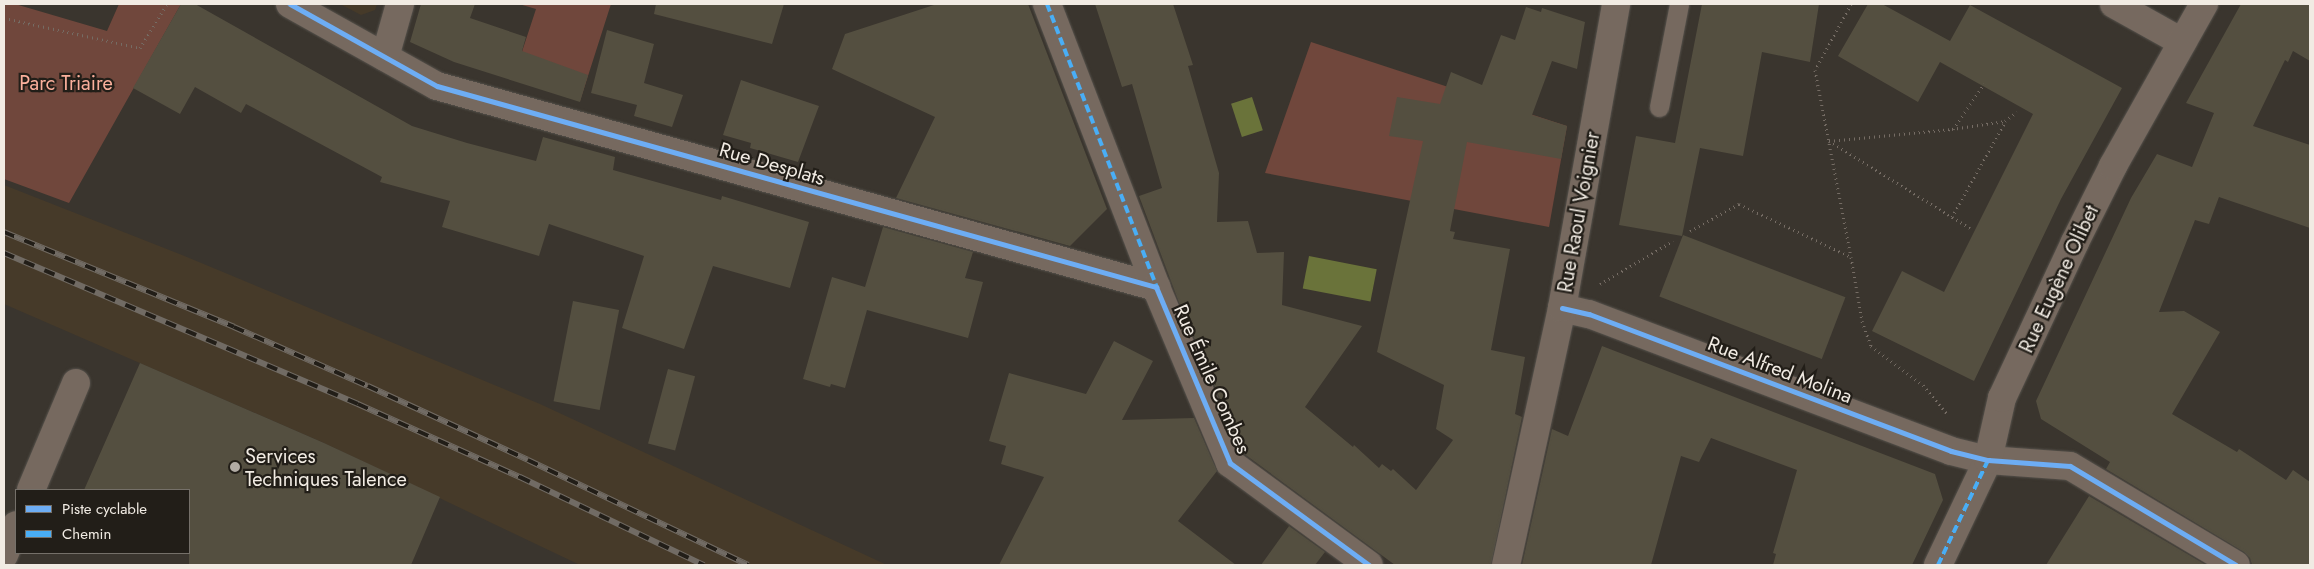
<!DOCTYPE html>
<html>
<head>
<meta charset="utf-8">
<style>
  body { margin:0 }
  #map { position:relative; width:2314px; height:569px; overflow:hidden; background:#3a352e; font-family:Jost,sans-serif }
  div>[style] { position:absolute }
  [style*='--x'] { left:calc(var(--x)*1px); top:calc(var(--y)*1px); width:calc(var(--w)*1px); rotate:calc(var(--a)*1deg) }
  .built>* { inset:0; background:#463a29 }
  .green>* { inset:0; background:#70473c }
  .water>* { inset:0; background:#6a733a; transform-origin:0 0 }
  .building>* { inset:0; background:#544f40; transform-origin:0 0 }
  .path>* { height:3px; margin-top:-1.5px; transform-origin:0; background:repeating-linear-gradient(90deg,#756c64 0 1px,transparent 0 5px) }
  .roads { filter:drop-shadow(0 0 1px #56524c) drop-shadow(0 0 1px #56524c) }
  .service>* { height:19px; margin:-9.5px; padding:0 9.5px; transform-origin:9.5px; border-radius:9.5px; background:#76695f }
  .minor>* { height:28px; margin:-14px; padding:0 14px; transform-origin:14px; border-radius:14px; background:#76695f }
  .rail>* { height:5.5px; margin-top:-2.75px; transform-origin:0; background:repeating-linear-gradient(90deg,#221e18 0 11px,#716b64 0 22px); box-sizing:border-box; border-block:1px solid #716b64 }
  .quiet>* { height:4px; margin-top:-2px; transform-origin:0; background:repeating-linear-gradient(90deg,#49aef6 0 8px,transparent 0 12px) }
  .cycleway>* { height:5px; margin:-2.5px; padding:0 2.5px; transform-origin:2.5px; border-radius:2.5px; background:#6dadf4 }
  .dots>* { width:14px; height:14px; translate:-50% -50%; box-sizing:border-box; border:2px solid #221e18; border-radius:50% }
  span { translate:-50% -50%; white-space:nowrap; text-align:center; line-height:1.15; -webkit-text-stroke:4.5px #221e18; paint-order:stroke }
  .park-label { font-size:20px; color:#fbb09c }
  .street-label { font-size:20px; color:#f1ebe3 }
  .poi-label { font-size:20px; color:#f1ebe3 }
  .left { translate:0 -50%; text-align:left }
  .frame { position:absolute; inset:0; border:5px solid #f1ebe3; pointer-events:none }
  .legend { position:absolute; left:15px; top:489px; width:175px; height:65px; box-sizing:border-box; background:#221e18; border:1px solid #757069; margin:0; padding:6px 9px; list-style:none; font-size:15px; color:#f1ebe3 }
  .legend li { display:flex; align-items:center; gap:10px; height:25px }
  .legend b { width:25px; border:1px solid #757069 }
</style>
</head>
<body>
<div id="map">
  <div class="built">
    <i style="clip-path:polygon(340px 4px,377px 4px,375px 10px,361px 15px)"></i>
    <i style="clip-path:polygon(4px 185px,182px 255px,540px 404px,887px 565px,580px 565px,324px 443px,4px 304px)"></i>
  </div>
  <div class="green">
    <i style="clip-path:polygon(4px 4px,15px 4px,107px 31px,119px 4px,181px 4px,69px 203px,4px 179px)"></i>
    <i style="clip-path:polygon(519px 4px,611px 4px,580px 101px,513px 79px,536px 9px)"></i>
    <i style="clip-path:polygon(1311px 42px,1567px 126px,1549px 227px,1265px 173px)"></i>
  </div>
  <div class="water">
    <i style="left:1252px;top:97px;width:35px;height:22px;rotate:72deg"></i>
    <i style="left:1309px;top:256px;width:69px;height:33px;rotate:11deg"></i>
  </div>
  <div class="building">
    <i style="clip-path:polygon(181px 4px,195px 4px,412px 126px,467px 143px,536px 161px,543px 137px,615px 157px,613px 170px,721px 200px,722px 196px,809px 222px,790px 288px,713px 266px,684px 349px,622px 328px,644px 256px,549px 224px,539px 256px,442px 227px,450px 201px,380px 182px,382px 177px,246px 104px,241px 113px,195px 87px,180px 114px,133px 88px)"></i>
    <i style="clip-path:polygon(421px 4px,475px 4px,470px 18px,526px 37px,522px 51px,588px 75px,580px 102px,454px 62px,410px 42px)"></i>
    <i style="clip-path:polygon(656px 4px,784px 4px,772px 44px,654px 14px)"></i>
    <i style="clip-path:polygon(937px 4px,1028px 4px,1107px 209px,1070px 246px,896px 198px,935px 117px,832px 69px,845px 34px)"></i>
    <i style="clip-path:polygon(1095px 4px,1173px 4px,1193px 65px,1188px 66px,1219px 173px,1217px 222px,1248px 221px,1257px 253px,1284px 252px,1282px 305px,1362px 326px,1305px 407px,1353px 447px,1354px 445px,1379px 468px,1382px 464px,1391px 471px,1393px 469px,1416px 490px,1453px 440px,1436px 429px,1444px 385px,1377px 352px,1423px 141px,1389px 136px,1397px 97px,1440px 104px,1451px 72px,1482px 85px,1501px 35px,1515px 40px,1526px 7px,1541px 12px,1542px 8px,1585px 22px,1577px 69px,1552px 61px,1532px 115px,1567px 126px,1561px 159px,1467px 142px,1450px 231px,1455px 232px,1453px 239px,1510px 249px,1491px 350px,1525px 357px,1515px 414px,1522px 417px,1491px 565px,1395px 565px,1243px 453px,1178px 300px,1139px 196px,1162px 188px,1132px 84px,1122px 87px)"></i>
    <i style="clip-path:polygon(1702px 4px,1819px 4px,1810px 62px,1762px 52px,1743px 156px,1700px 148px,1682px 236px,1619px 225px,1636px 136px,1675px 143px)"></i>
    <i style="clip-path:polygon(1868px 4px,1882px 4px,1950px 41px,1970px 5px,2122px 88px,2061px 199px,1974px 381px,1872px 331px,1902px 271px,1944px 292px,2033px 114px,1940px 62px,1918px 102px,1838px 56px)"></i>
    <i style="clip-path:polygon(2241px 4px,2310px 4px,2310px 61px,2293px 51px,2288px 62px,2285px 60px,2253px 126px,2310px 145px,2310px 228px,2219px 197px,2209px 224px,2195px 220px,2159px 312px,2184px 311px,2220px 332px,2172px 414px,2237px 452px,2239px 449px,2286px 480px,2293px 470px,2310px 482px,2310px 565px,2252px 565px,2250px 558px,2244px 552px,2106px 469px,2110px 462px,2041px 419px,2036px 401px,2131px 198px,2157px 154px,2192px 167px,2214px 113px,2186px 103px)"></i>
    <i style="clip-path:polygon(607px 30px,654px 44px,644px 83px,683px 95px,672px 127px,634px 116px,637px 105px,591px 93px)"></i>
    <i style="clip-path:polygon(741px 80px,819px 106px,798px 162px,750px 148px,751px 143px,723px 135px)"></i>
    <i style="clip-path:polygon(883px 227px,973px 252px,965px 278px,983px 282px,968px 338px,867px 310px,845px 388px,831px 384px,830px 387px,803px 379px,832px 277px,865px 287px)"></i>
    <i style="left:1683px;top:235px;width:174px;height:66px;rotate:21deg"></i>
    <i style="left:573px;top:301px;width:47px;height:102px;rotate:11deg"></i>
    <i style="clip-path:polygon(1114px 341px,1153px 361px,1122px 420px,1194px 418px,1217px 471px,1178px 521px,1236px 565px,999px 565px,1044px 477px,1001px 464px,1006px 446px,989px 441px,1009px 373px,1086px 394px)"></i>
    <i style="clip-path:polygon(1602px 346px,1935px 474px,1943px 500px,1912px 565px,1773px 565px,1776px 554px,1773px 553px,1797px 470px,1711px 438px,1699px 462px,1681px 456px,1651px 565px,1522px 565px,1552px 429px,1568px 436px)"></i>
    <i style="clip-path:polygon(140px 363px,324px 443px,440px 497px,411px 565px,189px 565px,189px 490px,84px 490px)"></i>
    <i style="left:668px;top:369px;width:28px;height:77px;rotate:15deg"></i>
    <i style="clip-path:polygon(2089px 496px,2206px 565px,2046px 565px)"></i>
    <i style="clip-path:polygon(1289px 526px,1325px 552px,1315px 565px,1261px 565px)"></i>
  </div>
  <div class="path">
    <i style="--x:1851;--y:4;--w:75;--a:118.6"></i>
    <i style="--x:1815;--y:70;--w:190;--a:79.1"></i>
    <i style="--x:4;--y:18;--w:139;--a:12.4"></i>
    <i style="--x:140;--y:48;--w:52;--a:-58.5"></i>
    <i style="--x:1953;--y:129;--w:55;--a:-55.4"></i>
    <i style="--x:1952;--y:217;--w:109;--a:-60.8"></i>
    <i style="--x:1970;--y:228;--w:166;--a:-148.3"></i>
    <i style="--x:1829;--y:141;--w:124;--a:-5.6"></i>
    <i style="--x:1952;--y:129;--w:54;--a:-8.6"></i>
    <i style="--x:2005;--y:121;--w:15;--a:-37"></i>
    <i style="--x:1690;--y:231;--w:56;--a:-28.9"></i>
    <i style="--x:1739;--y:204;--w:124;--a:25.3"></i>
    <i style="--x:1851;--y:257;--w:65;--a:80.2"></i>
    <i style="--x:1862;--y:321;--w:27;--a:70"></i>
    <i style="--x:1871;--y:346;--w:65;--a:36.9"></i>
    <i style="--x:1923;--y:385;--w:38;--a:50"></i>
    <i style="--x:1600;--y:284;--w:85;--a:-30.5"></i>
  </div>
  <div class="roads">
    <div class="service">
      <i style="--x:1659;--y:107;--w:105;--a:-79"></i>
    </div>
    <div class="minor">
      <i style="--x:290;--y:4;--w:168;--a:29.2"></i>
      <i style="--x:437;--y:86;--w:747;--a:15.62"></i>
      <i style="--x:1047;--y:4;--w:303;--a:68.9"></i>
      <i style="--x:1156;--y:287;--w:191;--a:67.2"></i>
      <i style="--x:1230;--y:463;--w:172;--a:36.3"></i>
      <i style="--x:2114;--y:4;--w:78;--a:29.2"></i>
      <i style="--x:385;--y:57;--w:55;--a:-74.2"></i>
      <i style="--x:1562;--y:308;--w:28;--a:13"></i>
      <i style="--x:1589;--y:314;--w:387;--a:20.7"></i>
      <i style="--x:1951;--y:451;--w:38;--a:14"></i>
      <i style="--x:1988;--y:460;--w:82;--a:4.2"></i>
      <i style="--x:2070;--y:466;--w:193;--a:30.8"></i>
      <i style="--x:31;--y:490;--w:116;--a:-67.2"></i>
      <i style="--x:4;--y:555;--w:32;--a:-68"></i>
      <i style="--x:1506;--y:565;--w:263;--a:-77.7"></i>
      <i style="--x:1562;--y:308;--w:309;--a:-79.9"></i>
      <i style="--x:1938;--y:565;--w:116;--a:-64.5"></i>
      <i style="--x:1988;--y:460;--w:64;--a:-77.3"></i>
      <i style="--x:2002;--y:398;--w:172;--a:-64.9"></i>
      <i style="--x:2075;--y:242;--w:85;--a:-63.4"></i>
      <i style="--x:2113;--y:166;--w:186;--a:-60.7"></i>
    </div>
  </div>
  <div class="rail">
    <i style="--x:4;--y:232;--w:249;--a:22.4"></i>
    <i style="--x:234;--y:327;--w:146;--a:23.8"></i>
    <i style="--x:368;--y:386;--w:176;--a:24.8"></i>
    <i style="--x:528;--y:460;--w:244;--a:25.5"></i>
    <i style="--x:4;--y:253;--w:385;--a:23.1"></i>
    <i style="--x:358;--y:404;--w:178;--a:24.3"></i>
    <i style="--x:520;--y:477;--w:204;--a:25.6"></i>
  </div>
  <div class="quiet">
    <i style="--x:1047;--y:4;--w:305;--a:68.8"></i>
    <i style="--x:1938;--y:565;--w:116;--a:-64.5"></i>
    <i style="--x:1988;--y:460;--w:3;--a:0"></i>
  </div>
  <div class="cycleway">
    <i style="--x:290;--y:4;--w:168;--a:29.2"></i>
    <i style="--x:437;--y:86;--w:747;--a:15.62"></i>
    <i style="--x:1156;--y:287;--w:191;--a:67.2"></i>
    <i style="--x:1230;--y:463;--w:172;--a:36.3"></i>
    <i style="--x:1562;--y:308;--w:28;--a:13"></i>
    <i style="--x:1589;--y:314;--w:387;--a:20.7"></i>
    <i style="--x:1951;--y:451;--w:38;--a:14"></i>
    <i style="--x:1988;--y:460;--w:82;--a:4.2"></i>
    <i style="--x:2070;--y:466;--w:193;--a:30.8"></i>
  </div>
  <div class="dots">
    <i style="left:235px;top:467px;background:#b1aba4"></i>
  </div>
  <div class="park-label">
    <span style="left:66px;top:83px">Parc Triaire</span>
  </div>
  <div class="street-label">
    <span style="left:772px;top:164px;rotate:16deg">Rue Desplats</span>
    <span style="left:1579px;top:212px;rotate:-80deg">Rue Raoul Voignier</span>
    <span style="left:2059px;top:279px;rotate:-65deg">Rue Eugène Olibet</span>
    <span style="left:1780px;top:370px;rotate:21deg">Rue Alfred Molina</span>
    <span style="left:1212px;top:379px;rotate:66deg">Rue Émile Combes</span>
  </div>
  <div class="poi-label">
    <span class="left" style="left:245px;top:468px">Services<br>Techniques Talence</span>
  </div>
  <div class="frame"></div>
  <ul class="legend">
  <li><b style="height:6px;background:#6dadf4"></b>Piste cyclable</li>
  <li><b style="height:6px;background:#49aef6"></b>Chemin</li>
  </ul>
</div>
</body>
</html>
